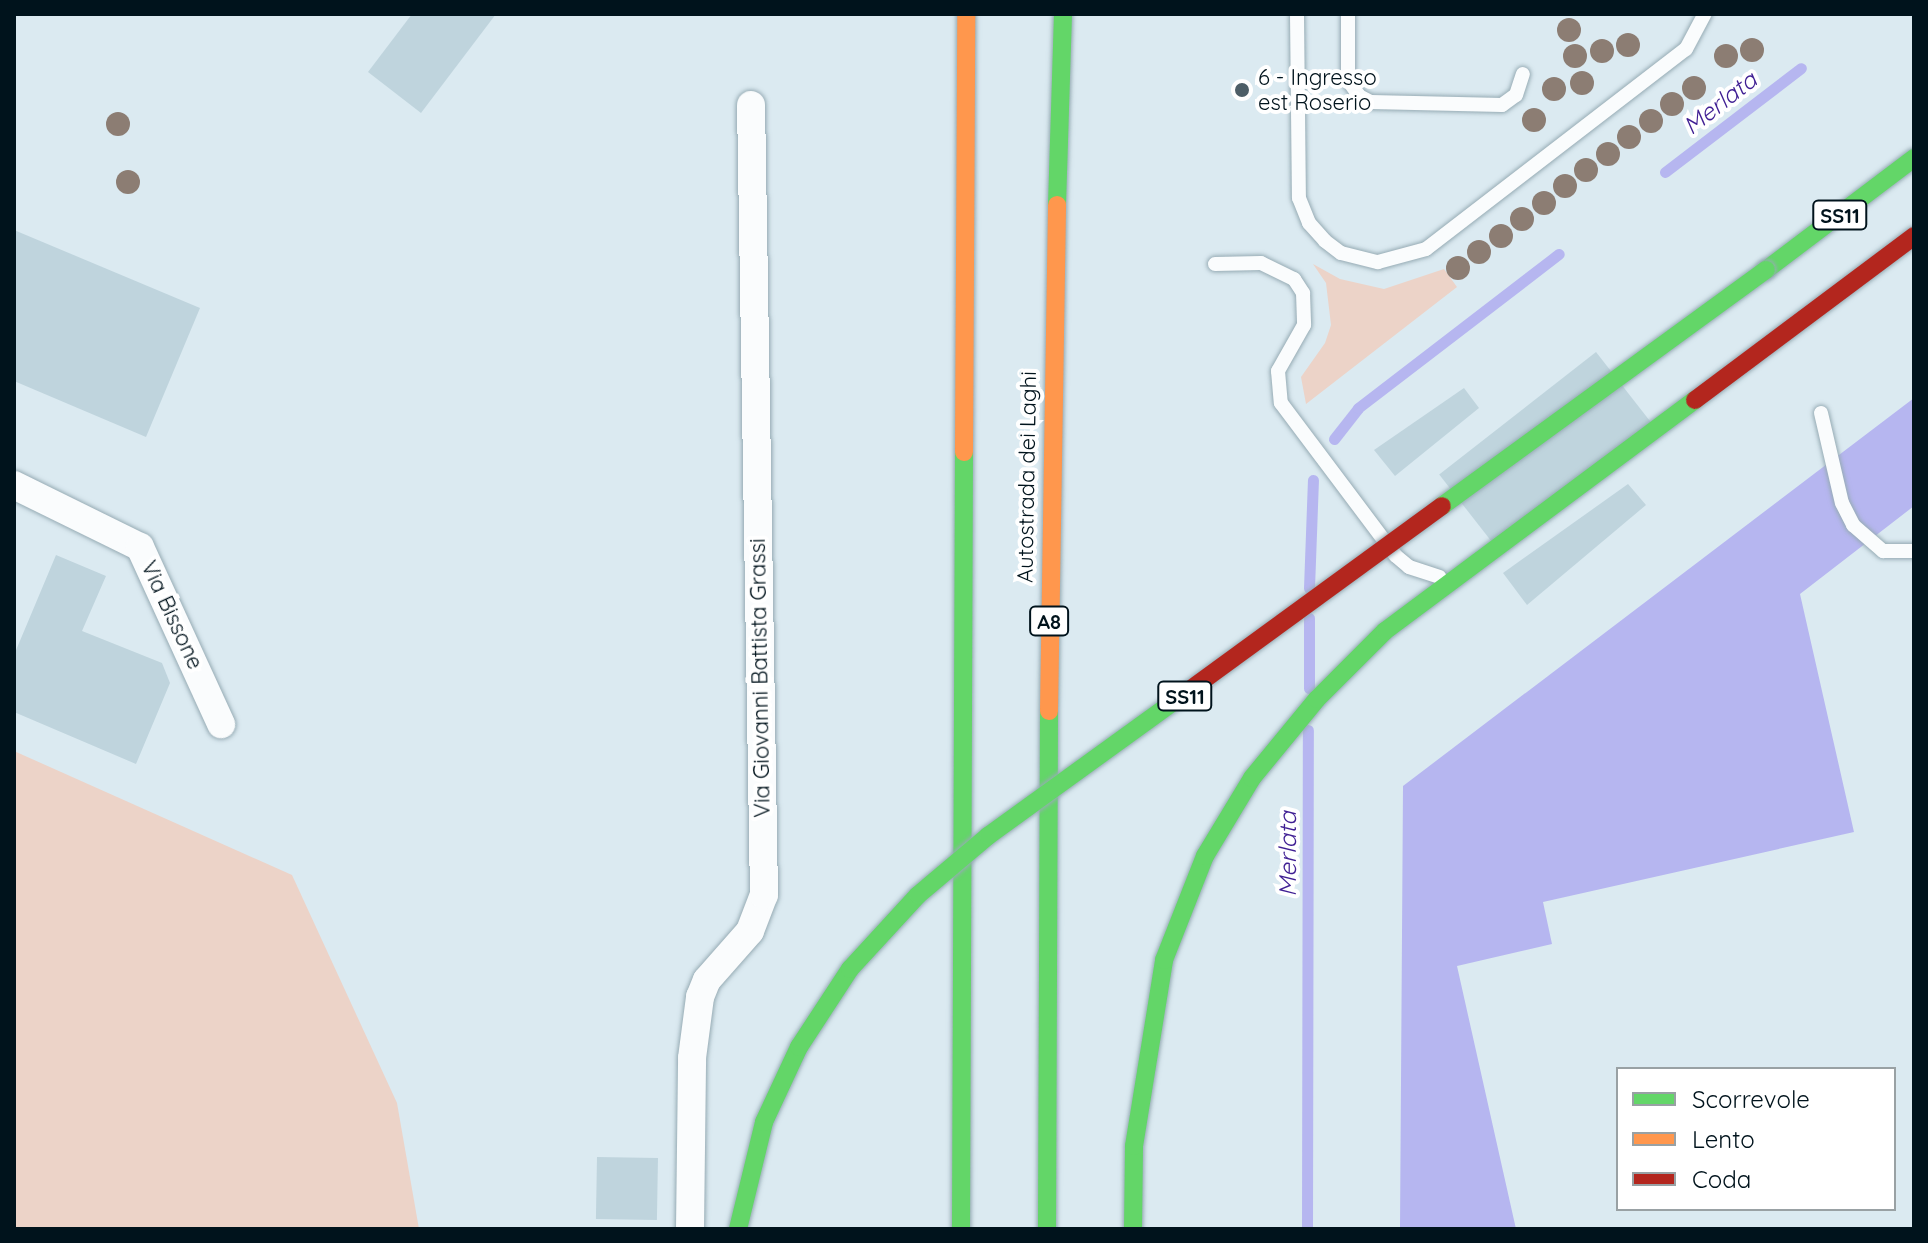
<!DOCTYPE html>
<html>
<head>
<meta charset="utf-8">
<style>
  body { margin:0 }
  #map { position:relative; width:1928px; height:1243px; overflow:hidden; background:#dbeaf1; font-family:Quicksand,sans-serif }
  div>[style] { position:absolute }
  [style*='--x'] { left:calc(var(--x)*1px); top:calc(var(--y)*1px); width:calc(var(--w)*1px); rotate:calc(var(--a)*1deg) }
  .green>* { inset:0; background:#ecd3c8 }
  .water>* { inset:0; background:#b6b6f0 }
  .stream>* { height:11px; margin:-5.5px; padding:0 5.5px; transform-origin:5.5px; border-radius:5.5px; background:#b6b6f0 }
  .building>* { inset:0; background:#bfd4dd; transform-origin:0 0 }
  .roads { filter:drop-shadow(0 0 2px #96abb4) drop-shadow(0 0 2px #96abb4) }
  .lane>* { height:14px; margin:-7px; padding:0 7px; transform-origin:7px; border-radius:7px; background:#fafcfd }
  .street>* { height:28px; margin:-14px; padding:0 14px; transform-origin:14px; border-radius:14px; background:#fafcfd }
  .fast>* { height:18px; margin:-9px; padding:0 9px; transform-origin:9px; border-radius:9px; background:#63d668 }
  .slow>* { height:18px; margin:-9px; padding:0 9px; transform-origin:9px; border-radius:9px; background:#ff974d }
  .jam>* { height:18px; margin:-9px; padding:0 9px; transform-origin:9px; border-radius:9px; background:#b3261e }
  .bridges { filter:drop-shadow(0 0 2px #96abb4) drop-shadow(0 0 2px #96abb4) }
  .fast-bridge>* { height:18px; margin:-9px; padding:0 9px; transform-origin:9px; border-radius:9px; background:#63d668 }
  .jam-bridge>* { height:18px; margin:-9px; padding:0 9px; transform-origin:9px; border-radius:9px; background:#b3261e }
  .trees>* { width:24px; height:24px; margin:-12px; border-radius:50%; background:#8c7d73 }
  .dots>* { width:22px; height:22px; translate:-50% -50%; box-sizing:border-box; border:4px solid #fff; border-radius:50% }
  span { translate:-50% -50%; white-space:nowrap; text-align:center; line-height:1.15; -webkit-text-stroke:8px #fff; paint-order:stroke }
  .shield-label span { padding:2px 6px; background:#fff; border:2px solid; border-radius:6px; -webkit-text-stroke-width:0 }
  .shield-label { font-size:20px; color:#00131c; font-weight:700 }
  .poi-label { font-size:22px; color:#00131c }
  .left { translate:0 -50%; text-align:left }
  .street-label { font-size:22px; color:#00131c }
  .water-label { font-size:24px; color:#3f1e93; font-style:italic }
  .frame { position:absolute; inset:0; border:16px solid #00131c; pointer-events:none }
  .legend { position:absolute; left:1616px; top:1067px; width:280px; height:144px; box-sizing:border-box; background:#fff; border:2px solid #99a1a4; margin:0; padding:10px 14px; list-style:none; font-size:24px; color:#00131c }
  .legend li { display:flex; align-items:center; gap:16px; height:40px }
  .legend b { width:40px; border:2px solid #99a1a4 }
</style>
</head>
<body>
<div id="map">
  <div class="green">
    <i style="clip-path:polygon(1313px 264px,1340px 279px,1384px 289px,1444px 269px,1457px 287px,1306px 404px,1301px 377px,1325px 343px,1331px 325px,1326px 283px)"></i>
    <i style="clip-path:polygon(14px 751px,292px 875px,397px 1103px,419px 1229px,14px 1229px)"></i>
  </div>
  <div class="water">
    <i style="clip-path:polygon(1914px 398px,1914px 506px,1800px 594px,1854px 832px,1543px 902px,1552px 944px,1457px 966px,1516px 1229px,1400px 1229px,1403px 786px)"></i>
  </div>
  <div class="stream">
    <i style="--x:1665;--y:172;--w:171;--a:-37.4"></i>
    <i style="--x:1334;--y:439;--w:39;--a:-52"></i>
    <i style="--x:1358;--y:408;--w:253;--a:-37.5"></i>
    <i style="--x:1309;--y:588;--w:108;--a:-87.9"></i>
    <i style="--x:1309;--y:688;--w:70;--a:-90"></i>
    <i style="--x:1307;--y:1229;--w:499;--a:-89.9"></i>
  </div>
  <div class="building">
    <i style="clip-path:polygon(412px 14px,496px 14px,421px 113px,368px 72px)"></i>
    <i style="clip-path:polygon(14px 230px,200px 308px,146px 437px,14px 381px)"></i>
    <i style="left:1596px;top:352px;width:99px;height:199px;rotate:52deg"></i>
    <i style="clip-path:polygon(1464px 388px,1479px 408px,1395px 476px,1374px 450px)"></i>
    <i style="clip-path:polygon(1628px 484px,1646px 505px,1527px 605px,1503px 573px)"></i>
    <i style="clip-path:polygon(56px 555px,106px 576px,82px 631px,162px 663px,170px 683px,136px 764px,14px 712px,14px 655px)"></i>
    <i style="left:597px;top:1157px;width:61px;height:62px;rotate:1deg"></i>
  </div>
  <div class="roads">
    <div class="lane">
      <i style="--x:1297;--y:14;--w:184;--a:89.4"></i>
      <i style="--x:1299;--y:198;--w:27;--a:68"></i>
      <i style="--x:1309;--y:223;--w:24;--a:48"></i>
      <i style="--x:1325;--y:241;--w:20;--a:37"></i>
      <i style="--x:1341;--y:253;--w:38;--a:14"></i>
      <i style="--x:1378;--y:262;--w:50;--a:-15.2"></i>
      <i style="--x:1426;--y:249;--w:328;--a:-37.6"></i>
      <i style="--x:1686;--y:49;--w:40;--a:-62"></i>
      <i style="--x:1348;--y:14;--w:66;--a:90"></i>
      <i style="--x:1348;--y:80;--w:19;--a:55"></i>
      <i style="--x:1359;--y:96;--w:13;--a:27"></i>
      <i style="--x:1371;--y:102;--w:131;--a:1.3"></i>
      <i style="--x:1502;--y:105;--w:17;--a:-36"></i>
      <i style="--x:1516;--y:95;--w:22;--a:-72"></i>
      <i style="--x:1215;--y:264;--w:46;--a:-1.2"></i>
      <i style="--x:1261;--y:263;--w:37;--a:26"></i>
      <i style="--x:1294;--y:279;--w:17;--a:57"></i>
      <i style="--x:1303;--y:293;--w:32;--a:88"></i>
      <i style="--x:1304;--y:325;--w:53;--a:119.5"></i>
      <i style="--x:1278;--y:371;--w:32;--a:85"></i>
      <i style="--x:1281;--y:403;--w:191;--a:53.1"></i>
      <i style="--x:1396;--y:556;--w:17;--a:40"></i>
      <i style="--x:1409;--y:567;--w:32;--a:18"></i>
      <i style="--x:1821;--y:413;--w:92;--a:76.9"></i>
      <i style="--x:1842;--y:503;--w:25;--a:63"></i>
      <i style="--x:1853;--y:525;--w:40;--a:41"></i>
      <i style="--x:1883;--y:551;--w:31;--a:0"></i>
    </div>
    <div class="street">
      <i style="--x:14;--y:485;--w:140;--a:26.2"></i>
      <i style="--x:140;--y:547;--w:195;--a:65.4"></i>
      <i style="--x:690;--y:1229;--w:171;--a:-89.3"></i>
      <i style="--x:692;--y:1058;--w:62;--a:-82.5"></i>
      <i style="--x:700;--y:997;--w:18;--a:-68"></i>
      <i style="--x:707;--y:980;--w:65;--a:-48.7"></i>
      <i style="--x:750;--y:931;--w:39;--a:-69"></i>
      <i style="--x:764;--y:895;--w:790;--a:-90.94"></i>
    </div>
    <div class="fast">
      <i style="--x:1057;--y:205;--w:191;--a:-88.2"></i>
      <i style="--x:1766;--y:270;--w:186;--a:-37.1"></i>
      <i style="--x:961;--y:1229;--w:777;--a:-89.78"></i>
      <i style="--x:1047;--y:1229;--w:518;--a:-89.78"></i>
      <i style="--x:1133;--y:1229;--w:83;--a:-89.3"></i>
      <i style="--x:1134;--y:1146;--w:188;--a:-80.8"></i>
      <i style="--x:1164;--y:960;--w:112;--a:-68.5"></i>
      <i style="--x:1205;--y:856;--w:91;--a:-58.9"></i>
      <i style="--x:1252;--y:778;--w:102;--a:-50.6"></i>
      <i style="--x:1317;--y:699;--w:96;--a:-45"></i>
      <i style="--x:1385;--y:631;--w:387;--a:-36.7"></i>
    </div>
    <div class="slow">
      <i style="--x:964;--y:452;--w:438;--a:-89.7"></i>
      <i style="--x:1049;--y:711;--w:506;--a:-89.09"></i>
    </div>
    <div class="jam">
      <i style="--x:1695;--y:400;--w:274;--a:-36.8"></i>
    </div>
  </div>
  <div class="bridges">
    <div class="fast-bridge">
      <i style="--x:1442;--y:506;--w:401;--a:-36.1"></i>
      <i style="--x:738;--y:1229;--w:110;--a:-76.3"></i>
      <i style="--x:764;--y:1122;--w:83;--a:-65"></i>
      <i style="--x:799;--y:1047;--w:93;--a:-56.8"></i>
      <i style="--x:850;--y:969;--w:100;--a:-47.4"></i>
      <i style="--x:918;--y:895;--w:92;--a:-40.1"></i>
      <i style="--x:988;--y:836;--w:232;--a:-35.9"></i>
    </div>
    <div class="jam-bridge">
      <i style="--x:1176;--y:700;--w:329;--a:-36.1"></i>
    </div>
  </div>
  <div class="trees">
    <i style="left:1569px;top:30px"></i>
    <i style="left:1628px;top:45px"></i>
    <i style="left:1752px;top:50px"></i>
    <i style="left:1602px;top:51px"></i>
    <i style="left:1575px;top:56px"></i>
    <i style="left:1726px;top:56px"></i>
    <i style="left:1582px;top:83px"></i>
    <i style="left:1694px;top:88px"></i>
    <i style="left:1554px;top:89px"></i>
    <i style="left:1672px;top:104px"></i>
    <i style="left:1534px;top:120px"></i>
    <i style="left:1651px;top:121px"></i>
    <i style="left:118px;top:124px"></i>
    <i style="left:1629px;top:137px"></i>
    <i style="left:1608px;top:154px"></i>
    <i style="left:1586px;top:170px"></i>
    <i style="left:128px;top:182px"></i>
    <i style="left:1565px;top:186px"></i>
    <i style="left:1544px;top:203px"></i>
    <i style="left:1522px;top:219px"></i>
    <i style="left:1501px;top:236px"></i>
    <i style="left:1479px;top:252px"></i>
    <i style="left:1458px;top:268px"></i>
  </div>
  <div class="dots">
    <i style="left:1242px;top:90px;background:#4d5e67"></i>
  </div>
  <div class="shield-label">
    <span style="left:1840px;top:215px">SS11</span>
    <span style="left:1049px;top:621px">A8</span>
    <span style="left:1185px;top:696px">SS11</span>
  </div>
  <div class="poi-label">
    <span class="left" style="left:1258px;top:90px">6 - Ingresso<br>est Roserio</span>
  </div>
  <div class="street-label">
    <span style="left:1027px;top:477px;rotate:-89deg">Autostrada dei Laghi</span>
    <span style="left:172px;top:615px;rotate:65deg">Via Bissone</span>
    <span style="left:760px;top:678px;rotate:-91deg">Via Giovanni Battista Grassi</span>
  </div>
  <div class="water-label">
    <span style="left:1720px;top:103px;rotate:-38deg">Merlata</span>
    <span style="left:1288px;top:854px;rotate:-90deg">Merlata</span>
  </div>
  <div class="frame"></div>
  <ul class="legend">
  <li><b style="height:10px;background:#63d668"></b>Scorrevole</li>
  <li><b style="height:10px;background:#ff974d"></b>Lento</li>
  <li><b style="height:10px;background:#b3261e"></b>Coda</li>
  </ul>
</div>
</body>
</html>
